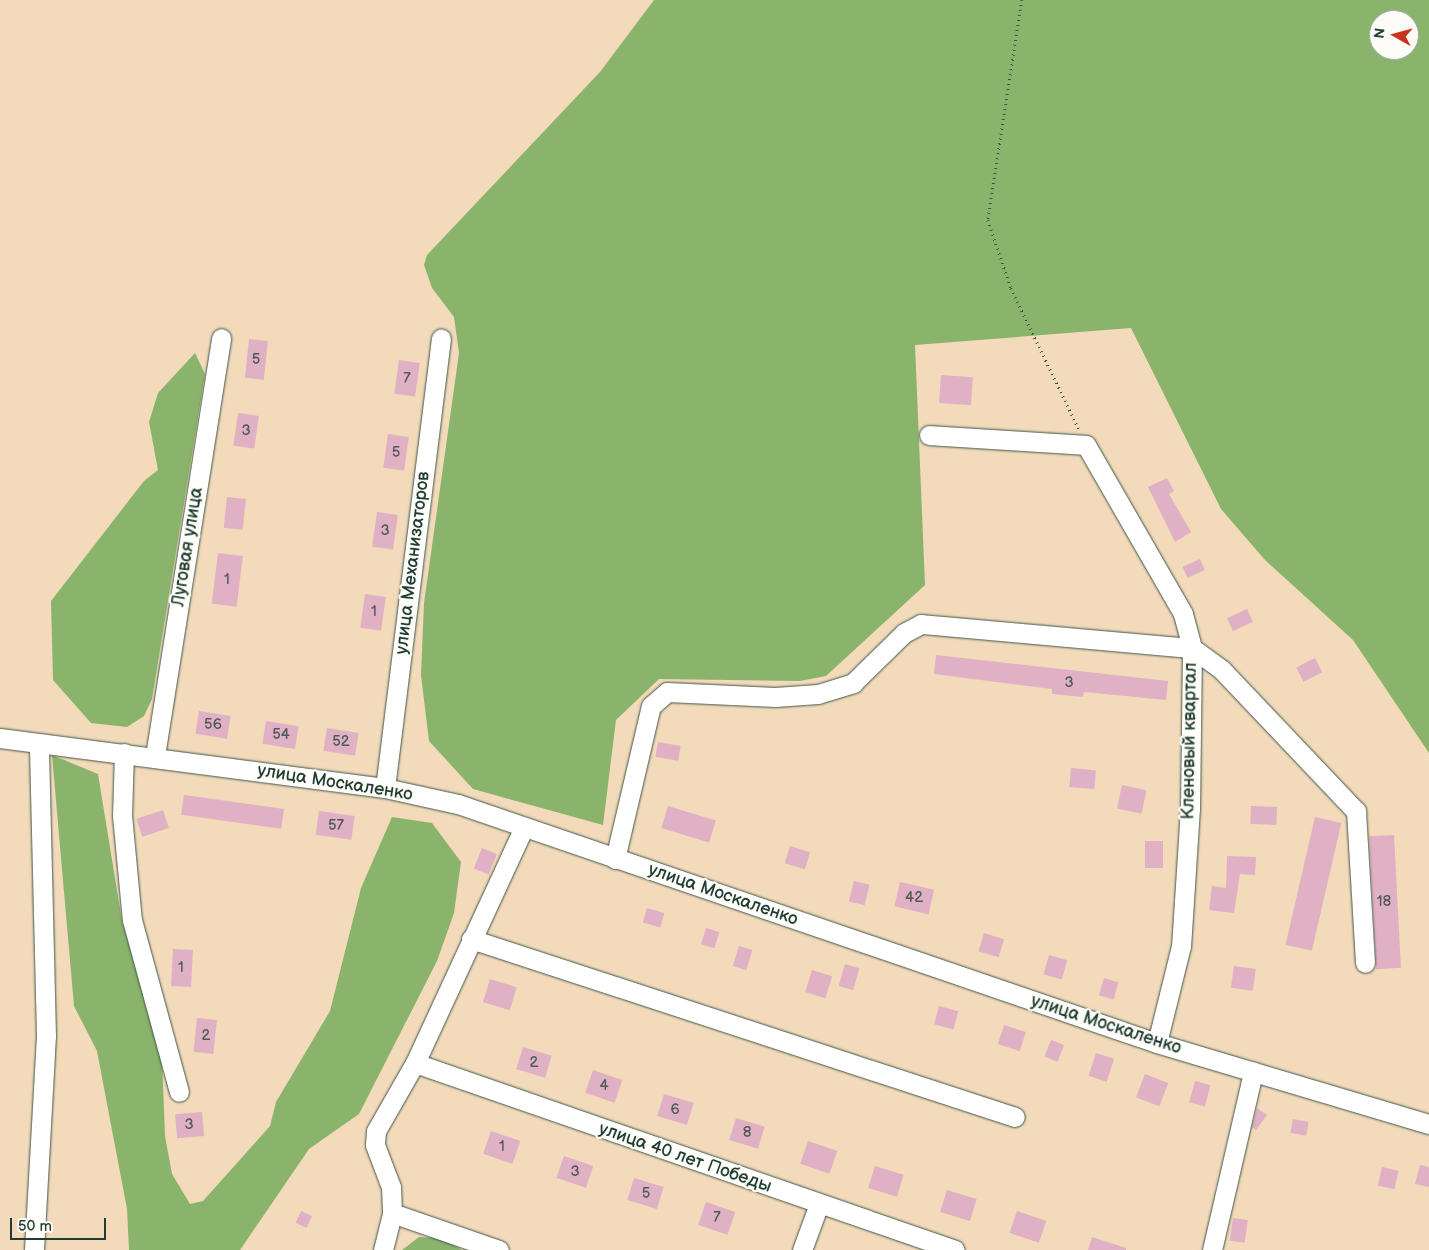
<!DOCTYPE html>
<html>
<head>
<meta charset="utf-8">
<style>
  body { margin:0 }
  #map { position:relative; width:1429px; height:1250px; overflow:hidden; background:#f2daba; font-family:"Balsamiq Sans",sans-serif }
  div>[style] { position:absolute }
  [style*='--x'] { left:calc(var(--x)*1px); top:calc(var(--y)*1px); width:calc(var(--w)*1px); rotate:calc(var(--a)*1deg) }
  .forest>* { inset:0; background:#8ab46b }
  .building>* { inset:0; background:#e0b0c5; transform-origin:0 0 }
  .path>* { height:2.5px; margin-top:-1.25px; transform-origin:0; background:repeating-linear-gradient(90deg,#3f5548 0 1px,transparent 0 5px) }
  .roads { filter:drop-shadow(0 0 1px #3f5548) drop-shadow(0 0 1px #3f5548) }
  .minor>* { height:19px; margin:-9.5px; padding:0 9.5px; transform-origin:9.5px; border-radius:9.5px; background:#fff }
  span { translate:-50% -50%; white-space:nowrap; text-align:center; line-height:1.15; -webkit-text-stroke:4.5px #fdfcf7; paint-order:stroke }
  .number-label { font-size:15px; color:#4f5a58 }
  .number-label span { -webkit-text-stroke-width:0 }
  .street-label { font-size:18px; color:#1f3d34 }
  .north { position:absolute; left:1369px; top:10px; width:50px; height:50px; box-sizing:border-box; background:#fdfcf7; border:1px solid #a4b0a9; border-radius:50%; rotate:277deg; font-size:14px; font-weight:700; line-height:20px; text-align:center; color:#1f3d34 }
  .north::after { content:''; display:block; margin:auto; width:18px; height:22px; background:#c8321e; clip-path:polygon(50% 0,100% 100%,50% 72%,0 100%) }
  .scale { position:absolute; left:10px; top:1218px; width:96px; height:22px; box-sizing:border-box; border:2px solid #1f3d34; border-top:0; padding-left:6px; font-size:15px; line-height:18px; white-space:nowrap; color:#1f3d34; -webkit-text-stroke:4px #fdfcf7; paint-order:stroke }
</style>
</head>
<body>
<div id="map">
  <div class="forest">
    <i style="clip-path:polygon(evenodd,654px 0,1429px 0,1429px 753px,1353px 640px,1265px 560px,1221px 509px,1131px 328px,915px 345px,925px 585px,826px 676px,800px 681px,659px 679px,616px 720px,603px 825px,473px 789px,429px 741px,421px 675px,424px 603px,459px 353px,454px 317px,432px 288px,424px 265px,427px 255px,600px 72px,654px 0,1379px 20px,1409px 20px,1409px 50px,1379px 50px,1379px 20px)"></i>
    <i style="clip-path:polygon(195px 353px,205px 374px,152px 699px,144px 716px,127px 727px,91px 723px,53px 680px,51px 601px,144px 481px,158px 470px,149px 422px,158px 393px)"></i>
    <i style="clip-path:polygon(52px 755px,98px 774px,122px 921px,162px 1058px,165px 1136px,172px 1174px,190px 1204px,203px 1201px,270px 1126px,276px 1102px,330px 1011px,361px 888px,392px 817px,432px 823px,461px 862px,454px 913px,437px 961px,359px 1114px,309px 1149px,240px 1250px,129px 1250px,127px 1209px,97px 1051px,74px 1006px)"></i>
    <i style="clip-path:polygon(419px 1237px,441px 1238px,462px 1250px,402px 1250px)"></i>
  </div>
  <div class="building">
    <i style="left:249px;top:339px;width:19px;height:39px;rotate:6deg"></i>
    <i style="left:399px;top:360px;width:21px;height:34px;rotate:8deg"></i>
    <i style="left:941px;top:375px;width:32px;height:28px;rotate:4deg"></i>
    <i style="left:238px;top:413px;width:21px;height:33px;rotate:8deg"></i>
    <i style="left:388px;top:434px;width:21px;height:34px;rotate:8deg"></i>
    <i style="clip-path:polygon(1167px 478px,1174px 491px,1169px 494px,1191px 532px,1175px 542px,1148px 487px)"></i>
    <i style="left:227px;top:497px;width:19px;height:31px;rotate:6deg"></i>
    <i style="left:377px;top:512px;width:21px;height:35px;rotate:8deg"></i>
    <i style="left:218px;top:553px;width:25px;height:51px;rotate:7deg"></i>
    <i style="left:1200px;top:559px;width:12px;height:19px;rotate:66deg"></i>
    <i style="left:365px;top:594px;width:21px;height:34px;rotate:8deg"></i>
    <i style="left:1247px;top:609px;width:14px;height:22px;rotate:65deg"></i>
    <i style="clip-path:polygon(936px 655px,1168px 681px,1166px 700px,1084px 692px,1083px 697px,1052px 694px,1052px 689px,934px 674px)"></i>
    <i style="left:1315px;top:658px;width:16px;height:21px;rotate:63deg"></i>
    <i style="left:199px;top:711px;width:32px;height:23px;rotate:9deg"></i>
    <i style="left:266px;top:721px;width:33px;height:23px;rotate:9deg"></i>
    <i style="left:327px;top:728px;width:32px;height:23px;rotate:9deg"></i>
    <i style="left:658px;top:742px;width:23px;height:15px;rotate:10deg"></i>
    <i style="left:1071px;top:768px;width:25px;height:19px;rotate:5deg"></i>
    <i style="left:1122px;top:785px;width:25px;height:24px;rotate:12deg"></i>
    <i style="left:184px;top:795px;width:101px;height:20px;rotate:8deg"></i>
    <i style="left:668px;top:806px;width:50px;height:23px;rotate:17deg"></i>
    <i style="left:1251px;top:806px;width:26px;height:18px;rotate:2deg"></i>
    <i style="left:163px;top:810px;width:19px;height:28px;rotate:72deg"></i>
    <i style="left:319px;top:811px;width:36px;height:24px;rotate:8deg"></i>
    <i style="left:1315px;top:817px;width:27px;height:131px;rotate:13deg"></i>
    <i style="left:1394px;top:835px;width:133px;height:25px;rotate:87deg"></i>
    <i style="left:1145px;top:841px;width:18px;height:27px"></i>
    <i style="left:790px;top:846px;width:21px;height:18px;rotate:17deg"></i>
    <i style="left:482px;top:848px;width:16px;height:22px;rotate:22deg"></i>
    <i style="clip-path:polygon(1227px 856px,1256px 857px,1255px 875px,1240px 874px,1234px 913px,1209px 910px,1212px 886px,1226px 888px)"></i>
    <i style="left:854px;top:881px;width:16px;height:21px;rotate:14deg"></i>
    <i style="left:900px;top:882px;width:35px;height:25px;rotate:13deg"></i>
    <i style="left:647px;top:908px;width:18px;height:15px;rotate:16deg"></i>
    <i style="left:706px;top:928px;width:14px;height:17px;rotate:17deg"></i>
    <i style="left:984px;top:933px;width:21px;height:19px;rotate:17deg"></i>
    <i style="left:739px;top:946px;width:14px;height:21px;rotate:17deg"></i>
    <i style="left:173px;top:949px;width:20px;height:37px;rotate:3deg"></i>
    <i style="left:1049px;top:955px;width:19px;height:20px;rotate:16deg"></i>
    <i style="left:845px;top:964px;width:15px;height:23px;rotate:16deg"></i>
    <i style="left:1234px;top:966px;width:22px;height:22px;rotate:8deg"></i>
    <i style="left:812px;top:970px;width:21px;height:23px;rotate:17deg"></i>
    <i style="left:1104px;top:978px;width:15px;height:18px;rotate:16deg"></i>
    <i style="left:490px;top:979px;width:28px;height:24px;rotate:17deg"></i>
    <i style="left:939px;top:1006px;width:20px;height:19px;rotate:15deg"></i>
    <i style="left:197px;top:1018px;width:20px;height:34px;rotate:6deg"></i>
    <i style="left:1004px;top:1025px;width:23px;height:20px;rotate:18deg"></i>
    <i style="left:1051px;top:1040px;width:14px;height:18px;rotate:21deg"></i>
    <i style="left:523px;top:1047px;width:30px;height:23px;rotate:17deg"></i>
    <i style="left:1096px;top:1053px;width:19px;height:24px;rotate:18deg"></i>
    <i style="left:593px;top:1070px;width:31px;height:24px;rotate:19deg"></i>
    <i style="left:1145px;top:1074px;width:25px;height:25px;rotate:21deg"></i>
    <i style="left:1195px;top:1081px;width:16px;height:22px;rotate:15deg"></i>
    <i style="left:664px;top:1094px;width:31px;height:23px;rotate:17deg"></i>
    <i style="clip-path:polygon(1257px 1108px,1267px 1115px,1256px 1130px,1252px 1127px)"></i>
    <i style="left:202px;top:1112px;width:24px;height:27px;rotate:85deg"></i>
    <i style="left:736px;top:1118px;width:30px;height:23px;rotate:17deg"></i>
    <i style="left:1293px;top:1119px;width:16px;height:14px;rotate:11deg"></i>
    <i style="left:491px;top:1131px;width:31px;height:24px;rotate:19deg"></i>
    <i style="left:808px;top:1141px;width:31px;height:24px;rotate:19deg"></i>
    <i style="left:564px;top:1156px;width:31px;height:23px;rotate:19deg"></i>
    <i style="clip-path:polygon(1420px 1165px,1429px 1167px,1429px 1187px,1415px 1184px)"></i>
    <i style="left:875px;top:1166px;width:30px;height:23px;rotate:17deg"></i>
    <i style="left:1382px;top:1167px;width:17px;height:19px;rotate:13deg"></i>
    <i style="left:634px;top:1178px;width:31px;height:23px;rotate:17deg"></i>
    <i style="left:947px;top:1190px;width:31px;height:23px;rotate:17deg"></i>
    <i style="left:706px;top:1202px;width:31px;height:24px;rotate:19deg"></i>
    <i style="left:301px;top:1211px;width:12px;height:13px;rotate:24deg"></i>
    <i style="left:1017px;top:1211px;width:31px;height:23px;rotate:19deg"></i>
    <i style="left:1233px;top:1218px;width:15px;height:23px;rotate:8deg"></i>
    <i style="clip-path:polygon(1092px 1237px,1126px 1248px,1126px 1250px,1088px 1250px)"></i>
  </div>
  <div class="path">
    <i style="--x:1022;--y:0;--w:223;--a:98.8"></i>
    <i style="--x:988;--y:220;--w:72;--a:71.3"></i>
    <i style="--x:1011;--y:288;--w:157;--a:64.3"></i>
  </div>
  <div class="roads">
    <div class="minor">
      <i style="--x:929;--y:435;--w:157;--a:3.6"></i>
      <i style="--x:1086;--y:445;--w:195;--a:60.1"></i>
      <i style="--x:1183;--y:614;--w:35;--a:75"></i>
      <i style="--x:1192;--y:648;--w:37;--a:36"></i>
      <i style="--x:1222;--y:670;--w:195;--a:46.5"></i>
      <i style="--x:1356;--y:811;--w:152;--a:86.6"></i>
      <i style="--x:0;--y:738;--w:388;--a:7.4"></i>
      <i style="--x:385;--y:788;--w:75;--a:12.4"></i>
      <i style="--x:458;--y:804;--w:739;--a:18.88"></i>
      <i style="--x:1157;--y:1043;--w:284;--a:16.6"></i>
      <i style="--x:124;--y:753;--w:62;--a:91.8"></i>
      <i style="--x:122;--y:815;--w:105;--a:84.6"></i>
      <i style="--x:132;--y:920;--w:178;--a:74.7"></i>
      <i style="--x:155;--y:756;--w:423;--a:-81"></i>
      <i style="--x:385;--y:788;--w:453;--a:-82.9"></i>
      <i style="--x:615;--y:859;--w:157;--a:-76.8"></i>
      <i style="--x:651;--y:706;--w:21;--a:-41"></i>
      <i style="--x:667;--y:692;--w:108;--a:2.7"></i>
      <i style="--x:775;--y:697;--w:43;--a:-4"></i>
      <i style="--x:818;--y:694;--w:37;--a:-17"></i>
      <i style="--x:853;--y:683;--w:71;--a:-44.4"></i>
      <i style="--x:904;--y:633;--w:19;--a:-28"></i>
      <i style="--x:921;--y:624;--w:272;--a:5.1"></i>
      <i style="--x:1192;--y:648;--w:160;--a:90.7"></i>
      <i style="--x:1190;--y:808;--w:138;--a:93.7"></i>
      <i style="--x:1181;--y:946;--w:100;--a:103.9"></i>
      <i style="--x:471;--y:939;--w:572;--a:18.12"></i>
      <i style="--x:415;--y:1063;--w:571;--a:19.1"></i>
      <i style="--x:392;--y:1213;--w:113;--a:19.1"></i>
      <i style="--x:34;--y:1250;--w:214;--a:-86.8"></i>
      <i style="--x:46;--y:1036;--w:293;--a:-91.4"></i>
      <i style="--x:383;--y:1250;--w:38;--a:-76"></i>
      <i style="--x:392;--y:1213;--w:26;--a:-92"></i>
      <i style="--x:391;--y:1187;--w:45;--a:-110.9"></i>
      <i style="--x:375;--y:1145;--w:14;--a:-86"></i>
      <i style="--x:376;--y:1131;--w:78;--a:-60.2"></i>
      <i style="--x:415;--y:1063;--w:260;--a:-65.2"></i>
      <i style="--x:802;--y:1250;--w:49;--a:-69.7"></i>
      <i style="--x:1212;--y:1250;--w:183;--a:-77"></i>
    </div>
  </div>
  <div class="number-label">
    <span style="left:256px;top:360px">5</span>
    <span style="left:407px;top:379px">7</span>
    <span style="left:246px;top:431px">3</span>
    <span style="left:396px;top:453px">5</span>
    <span style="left:385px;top:531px">3</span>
    <span style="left:227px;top:580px">1</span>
    <span style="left:374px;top:612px">1</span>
    <span style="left:1069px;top:683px">3</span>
    <span style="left:213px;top:725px">56</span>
    <span style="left:281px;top:735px">54</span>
    <span style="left:341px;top:742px">52</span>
    <span style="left:336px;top:826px">57</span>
    <span style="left:914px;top:898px">42</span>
    <span style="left:1384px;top:902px">18</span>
    <span style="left:181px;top:968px">1</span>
    <span style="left:206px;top:1036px">2</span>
    <span style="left:534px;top:1063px">2</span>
    <span style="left:604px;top:1086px">4</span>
    <span style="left:675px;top:1110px">6</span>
    <span style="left:189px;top:1125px">3</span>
    <span style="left:747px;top:1133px">8</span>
    <span style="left:502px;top:1147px">1</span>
    <span style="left:575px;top:1172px">3</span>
    <span style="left:646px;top:1194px">5</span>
    <span style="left:717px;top:1218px">7</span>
  </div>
  <div class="street-label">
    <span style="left:188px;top:547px;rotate:-81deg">Луговая улица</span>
    <span style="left:413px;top:563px;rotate:-83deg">улица Механизаторов</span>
    <span style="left:1190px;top:741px;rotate:-89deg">Кленовый квартал</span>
    <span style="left:335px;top:783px;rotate:9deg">улица Москаленко</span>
    <span style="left:723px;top:895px;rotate:19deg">улица Москаленко</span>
    <span style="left:1106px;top:1025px;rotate:18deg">улица Москаленко</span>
    <span style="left:685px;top:1158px;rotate:19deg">улица 40 лет Победы</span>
  </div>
  <div class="north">N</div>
  <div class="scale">50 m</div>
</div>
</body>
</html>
